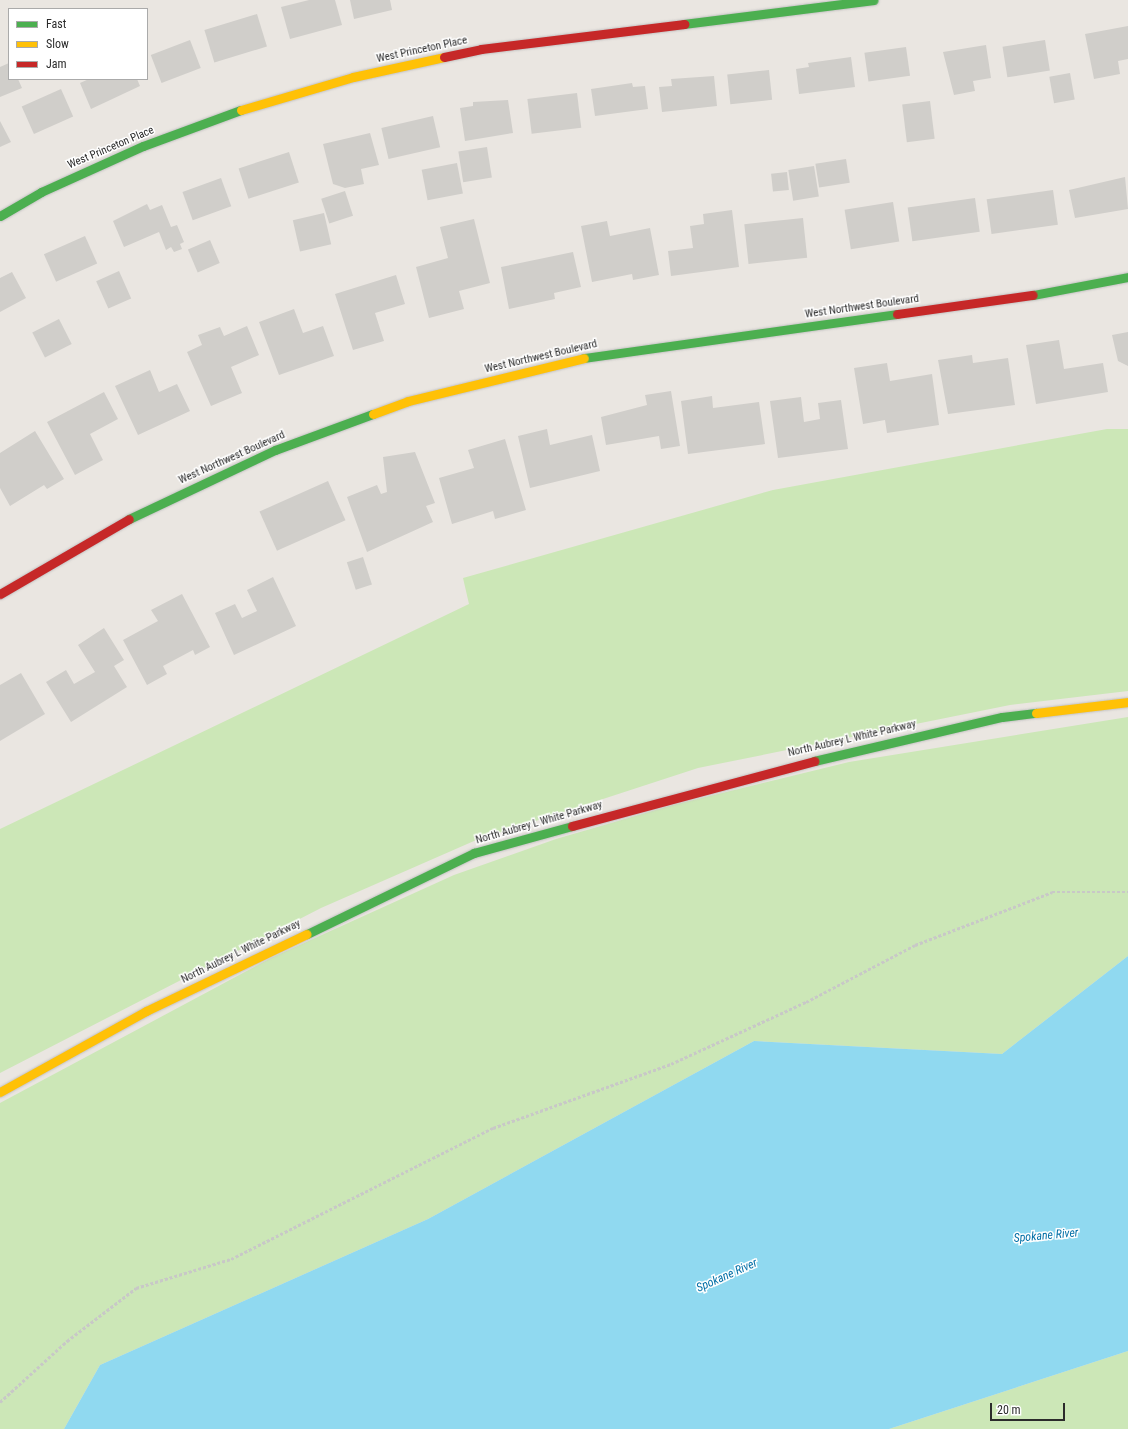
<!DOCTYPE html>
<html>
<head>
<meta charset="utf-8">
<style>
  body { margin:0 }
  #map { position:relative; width:1128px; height:1429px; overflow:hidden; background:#eae6e1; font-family:"Roboto Condensed",sans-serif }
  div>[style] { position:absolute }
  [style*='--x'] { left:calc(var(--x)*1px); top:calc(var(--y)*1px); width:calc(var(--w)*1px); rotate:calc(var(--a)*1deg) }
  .green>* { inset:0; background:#cce7b7 }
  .water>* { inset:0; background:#90d9f0 }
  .building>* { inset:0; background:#d0ceca; transform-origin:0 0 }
  .path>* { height:2.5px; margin-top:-1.25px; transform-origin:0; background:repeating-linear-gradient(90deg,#c8c8c7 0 3px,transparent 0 5px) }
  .roads { filter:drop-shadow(0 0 1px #c3c2c2) drop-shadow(0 0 1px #c3c2c2) }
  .fast>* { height:9px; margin:-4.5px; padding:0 4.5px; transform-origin:4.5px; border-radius:4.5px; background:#4caf50 }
  .slow>* { height:9px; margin:-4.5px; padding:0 4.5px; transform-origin:4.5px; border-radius:4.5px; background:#ffc107 }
  .jam>* { height:9px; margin:-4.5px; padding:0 4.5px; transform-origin:4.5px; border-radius:4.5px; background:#c62828 }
  span { translate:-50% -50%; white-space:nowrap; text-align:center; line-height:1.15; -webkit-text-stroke:3px #fff; paint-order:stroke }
  .street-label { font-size:11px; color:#2b2b2b }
  .water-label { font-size:12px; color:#0470a7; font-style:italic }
  .legend { position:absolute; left:8px; top:8px; width:140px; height:72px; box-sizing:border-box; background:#fff; border:1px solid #aaa; margin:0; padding:5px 7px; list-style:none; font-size:12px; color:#2b2b2b }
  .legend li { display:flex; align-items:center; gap:8px; height:20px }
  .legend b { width:20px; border:1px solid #aaa }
  .scale { position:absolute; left:990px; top:1403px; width:75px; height:18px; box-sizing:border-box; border:2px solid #2b2b2b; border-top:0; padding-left:5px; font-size:12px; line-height:14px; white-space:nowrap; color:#2b2b2b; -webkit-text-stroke:3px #fff; paint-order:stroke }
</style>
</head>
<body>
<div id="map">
  <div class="green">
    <i style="clip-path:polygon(1107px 429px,1128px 429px,1128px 691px,1010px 705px,698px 768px,474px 841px,321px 908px,0 1073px,0 829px,469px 604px,463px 578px,773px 490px)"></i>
    <i style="clip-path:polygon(1128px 717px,1128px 956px,1002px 1054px,754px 1041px,428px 1219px,100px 1365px,64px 1429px,0 1429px,0 1103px,271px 958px,454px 875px,556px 839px,673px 805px,849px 762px)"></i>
    <i style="clip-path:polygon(1128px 1351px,1128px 1429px,889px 1429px)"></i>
  </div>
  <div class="water">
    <i style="clip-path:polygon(1128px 956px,1128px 1351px,889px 1429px,64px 1429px,100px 1365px,428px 1219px,754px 1041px,1002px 1054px)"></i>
  </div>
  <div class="building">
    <i style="clip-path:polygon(309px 0,335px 0,342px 25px,290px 39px,281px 7px)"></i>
    <i style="clip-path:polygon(350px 0,390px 0,392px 10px,354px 19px)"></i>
    <i style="left:257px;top:14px;width:34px;height:55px;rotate:73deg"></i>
    <i style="clip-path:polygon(1128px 26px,1128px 59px,1118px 61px,1120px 74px,1094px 79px,1085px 34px)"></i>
    <i style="left:190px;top:40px;width:30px;height:42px;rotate:69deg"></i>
    <i style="left:1045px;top:40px;width:31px;height:43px;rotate:81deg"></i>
    <i style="clip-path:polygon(986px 45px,991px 78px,973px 81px,975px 91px,954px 95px,943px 52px)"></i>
    <i style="left:906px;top:47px;width:29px;height:42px;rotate:82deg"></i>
    <i style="clip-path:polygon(851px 57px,855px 87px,799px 94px,796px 69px,809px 67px,808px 63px)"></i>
    <i style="clip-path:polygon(9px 63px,9px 79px,18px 79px,22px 88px,0 97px,0 67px)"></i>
    <i style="left:769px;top:70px;width:30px;height:42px;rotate:84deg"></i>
    <i style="left:1070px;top:73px;width:27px;height:21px;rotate:80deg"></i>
    <i style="clip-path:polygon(714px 76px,717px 106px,662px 112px,659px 87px,672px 86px,671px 79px)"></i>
    <i style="clip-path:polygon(89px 79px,137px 79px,140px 86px,91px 109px,80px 83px)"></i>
    <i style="clip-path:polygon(632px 83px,633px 87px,645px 86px,648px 109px,595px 116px,591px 89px)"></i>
    <i style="left:61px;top:89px;width:30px;height:43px;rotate:66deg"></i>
    <i style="left:577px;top:93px;width:35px;height:50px;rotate:83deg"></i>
    <i style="clip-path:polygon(508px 100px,513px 133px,465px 141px,460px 108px,473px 106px,473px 102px)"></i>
    <i style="left:930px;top:101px;width:38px;height:28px;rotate:83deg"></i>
    <i style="left:433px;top:116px;width:32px;height:53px;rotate:77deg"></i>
    <i style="clip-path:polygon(0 121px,11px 142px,0 147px)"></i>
    <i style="clip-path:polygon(370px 133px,379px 165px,361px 169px,364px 184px,345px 188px,333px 184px,323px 144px)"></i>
    <i style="left:487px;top:147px;width:31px;height:29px;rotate:81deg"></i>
    <i style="left:289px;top:152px;width:32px;height:53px;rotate:72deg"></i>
    <i style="left:846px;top:159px;width:24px;height:31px;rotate:81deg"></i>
    <i style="left:457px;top:163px;width:31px;height:36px;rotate:79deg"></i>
    <i style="left:814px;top:166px;width:31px;height:26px;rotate:81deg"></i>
    <i style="left:787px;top:172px;width:18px;height:16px;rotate:84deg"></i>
    <i style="clip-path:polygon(1125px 177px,1128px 209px,1075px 218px,1069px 190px)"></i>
    <i style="left:221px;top:178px;width:30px;height:41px;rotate:70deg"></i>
    <i style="left:1053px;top:190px;width:35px;height:67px;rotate:82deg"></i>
    <i style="left:345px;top:191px;width:26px;height:25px;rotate:72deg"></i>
    <i style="left:975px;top:198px;width:34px;height:68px;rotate:82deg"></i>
    <i style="left:893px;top:202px;width:40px;height:49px;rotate:81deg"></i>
    <i style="clip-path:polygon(147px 204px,150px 210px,162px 205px,171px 227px,177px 225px,184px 242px,180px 244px,182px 249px,174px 252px,171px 247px,166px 250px,159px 232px,124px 247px,113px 221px)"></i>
    <i style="clip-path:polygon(732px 210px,739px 267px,671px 276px,668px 251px,693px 248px,690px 226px,704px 224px,703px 214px)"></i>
    <i style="left:324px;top:213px;width:32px;height:32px;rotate:77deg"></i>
    <i style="left:803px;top:218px;width:40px;height:59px;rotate:84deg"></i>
    <i style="clip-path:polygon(474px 219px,490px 283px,459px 291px,464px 309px,429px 318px,416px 267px,448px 258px,440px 227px)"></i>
    <i style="clip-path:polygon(607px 221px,610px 236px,650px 228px,659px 275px,633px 280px,632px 274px,592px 282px,581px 226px)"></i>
    <i style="left:85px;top:236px;width:30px;height:45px;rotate:66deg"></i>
    <i style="left:210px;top:240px;width:25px;height:24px;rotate:67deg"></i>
    <i style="clip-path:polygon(573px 252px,581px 287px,554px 293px,555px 299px,509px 309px,501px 267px)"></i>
    <i style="left:119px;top:271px;width:30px;height:25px;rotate:66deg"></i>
    <i style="clip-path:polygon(12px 272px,26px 298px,0 312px,0 278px)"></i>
    <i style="clip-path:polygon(396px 275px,405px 304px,375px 313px,384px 341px,353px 350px,335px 294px)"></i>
    <i style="clip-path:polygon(294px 309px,303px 333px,323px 326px,334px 356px,279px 375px,259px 322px)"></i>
    <i style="left:59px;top:319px;width:28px;height:30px;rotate:63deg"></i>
    <i style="clip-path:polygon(247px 326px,259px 355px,231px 367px,242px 393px,211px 406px,187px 352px,202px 345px,198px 335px,220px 327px,224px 336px)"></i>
    <i style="clip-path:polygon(1128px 332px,1128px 366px,1118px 361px,1112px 335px)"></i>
    <i style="clip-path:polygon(1059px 340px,1064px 369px,1103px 363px,1108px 392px,1036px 404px,1026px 345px)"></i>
    <i style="clip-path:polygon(972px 355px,973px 363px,1008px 358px,1015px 405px,948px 414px,938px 360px)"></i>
    <i style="clip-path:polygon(887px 363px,890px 381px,932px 374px,939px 425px,887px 433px,885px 420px,863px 424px,854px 368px)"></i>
    <i style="clip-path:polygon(150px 370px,159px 392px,177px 384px,190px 411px,138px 435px,115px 386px)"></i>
    <i style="clip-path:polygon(671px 391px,680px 446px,661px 449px,659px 436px,606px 445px,601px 417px,647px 405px,645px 395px)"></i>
    <i style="clip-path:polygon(104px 392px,118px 419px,90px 434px,103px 460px,75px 475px,47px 422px)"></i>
    <i style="clip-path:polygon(712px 396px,713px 408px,759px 402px,765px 444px,688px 454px,681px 401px)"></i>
    <i style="clip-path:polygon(801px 397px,804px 422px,820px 419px,818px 403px,841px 400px,848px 449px,778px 458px,770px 401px)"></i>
    <i style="clip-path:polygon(547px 429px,550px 445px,592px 435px,600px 471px,530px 488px,518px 436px)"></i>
    <i style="clip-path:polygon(35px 431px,64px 479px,47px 489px,44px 485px,10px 506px,0 488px,0 453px)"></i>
    <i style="clip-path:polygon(505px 439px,526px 510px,495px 519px,493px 511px,452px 524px,439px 478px,474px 468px,468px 450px)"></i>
    <i style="clip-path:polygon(415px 452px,435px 503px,426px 506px,433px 522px,367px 552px,347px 497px,377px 485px,381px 494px,387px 492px,383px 457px)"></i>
    <i style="left:328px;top:481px;width:43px;height:75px;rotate:66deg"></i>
    <i style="left:363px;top:557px;width:29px;height:17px;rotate:72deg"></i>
    <i style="clip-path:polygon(273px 577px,296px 626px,234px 655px,215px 613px,235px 604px,242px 618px,257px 611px,247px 590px)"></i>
    <i style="clip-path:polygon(182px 594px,210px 647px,195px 655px,193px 650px,163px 666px,167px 674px,147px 685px,123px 640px,158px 621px,151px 610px)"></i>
    <i style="clip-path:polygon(104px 628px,124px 660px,114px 666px,127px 687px,71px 722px,46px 682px,66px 670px,74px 684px,95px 672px,78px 645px)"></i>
    <i style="clip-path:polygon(21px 673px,45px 714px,0 741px,0 685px)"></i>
  </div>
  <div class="path">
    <i style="--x:0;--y:1402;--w:91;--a:-42.3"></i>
    <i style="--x:67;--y:1341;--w:87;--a:-37.5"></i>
    <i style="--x:136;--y:1288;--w:99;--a:-17"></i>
    <i style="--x:231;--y:1259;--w:293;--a:-26.6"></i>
    <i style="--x:493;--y:1128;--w:189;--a:-19.8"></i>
    <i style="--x:671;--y:1064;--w:149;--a:-24.7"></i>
    <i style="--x:806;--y:1002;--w:123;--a:-27.6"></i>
    <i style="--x:915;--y:945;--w:147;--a:-21.1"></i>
    <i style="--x:1052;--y:892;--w:76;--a:0"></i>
  </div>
  <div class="roads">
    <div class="fast">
      <i style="--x:684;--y:24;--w:191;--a:-7.2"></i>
      <i style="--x:0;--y:216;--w:48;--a:-30.3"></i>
      <i style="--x:41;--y:192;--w:112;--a:-24.3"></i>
      <i style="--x:143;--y:146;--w:104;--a:-20.2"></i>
      <i style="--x:1033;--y:295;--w:97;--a:-10.7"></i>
      <i style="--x:584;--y:358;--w:316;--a:-8"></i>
      <i style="--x:129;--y:519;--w:161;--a:-25.3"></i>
      <i style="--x:275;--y:450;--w:104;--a:-20.2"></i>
      <i style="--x:814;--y:761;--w:193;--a:-13.2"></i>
      <i style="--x:1002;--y:717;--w:34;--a:-7"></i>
      <i style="--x:307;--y:934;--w:186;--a:-25.9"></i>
      <i style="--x:474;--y:853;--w:102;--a:-15.4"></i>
    </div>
    <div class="slow">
      <i style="--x:241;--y:110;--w:117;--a:-16.4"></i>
      <i style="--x:353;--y:77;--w:93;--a:-12.4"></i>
      <i style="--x:373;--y:414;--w:37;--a:-20"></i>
      <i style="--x:408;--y:401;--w:181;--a:-13.7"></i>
      <i style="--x:1036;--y:713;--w:93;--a:-6.8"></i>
      <i style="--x:0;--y:1092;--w:167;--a:-29"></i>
      <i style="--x:146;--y:1011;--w:178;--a:-25.6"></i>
    </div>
    <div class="jam">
      <i style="--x:444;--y:57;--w:38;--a:-12"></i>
      <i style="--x:481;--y:49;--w:205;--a:-7"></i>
      <i style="--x:897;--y:314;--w:137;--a:-8"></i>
      <i style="--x:0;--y:594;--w:149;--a:-30.2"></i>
      <i style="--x:572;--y:826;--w:251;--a:-15"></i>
    </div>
  </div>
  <div class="street-label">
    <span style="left:422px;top:50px;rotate:-12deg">West Princeton Place</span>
    <span style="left:111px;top:148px;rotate:-23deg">West Princeton Place</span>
    <span style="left:862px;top:307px;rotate:-8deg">West Northwest Boulevard</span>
    <span style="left:541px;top:357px;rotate:-13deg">West Northwest Boulevard</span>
    <span style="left:232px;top:458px;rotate:-24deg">West Northwest Boulevard</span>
    <span style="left:852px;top:739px;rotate:-13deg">North Aubrey L White Parkway</span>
    <span style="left:539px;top:823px;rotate:-16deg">North Aubrey L White Parkway</span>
    <span style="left:241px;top:952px;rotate:-26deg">North Aubrey L White Parkway</span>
  </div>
  <div class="water-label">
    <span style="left:1046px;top:1236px;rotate:-5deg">Spokane River</span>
    <span style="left:727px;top:1276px;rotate:-24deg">Spokane River</span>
  </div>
  <ul class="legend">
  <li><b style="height:5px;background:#4caf50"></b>Fast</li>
  <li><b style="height:5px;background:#ffc107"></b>Slow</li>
  <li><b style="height:5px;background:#c62828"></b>Jam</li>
  </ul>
  <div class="scale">20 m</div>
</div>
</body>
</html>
